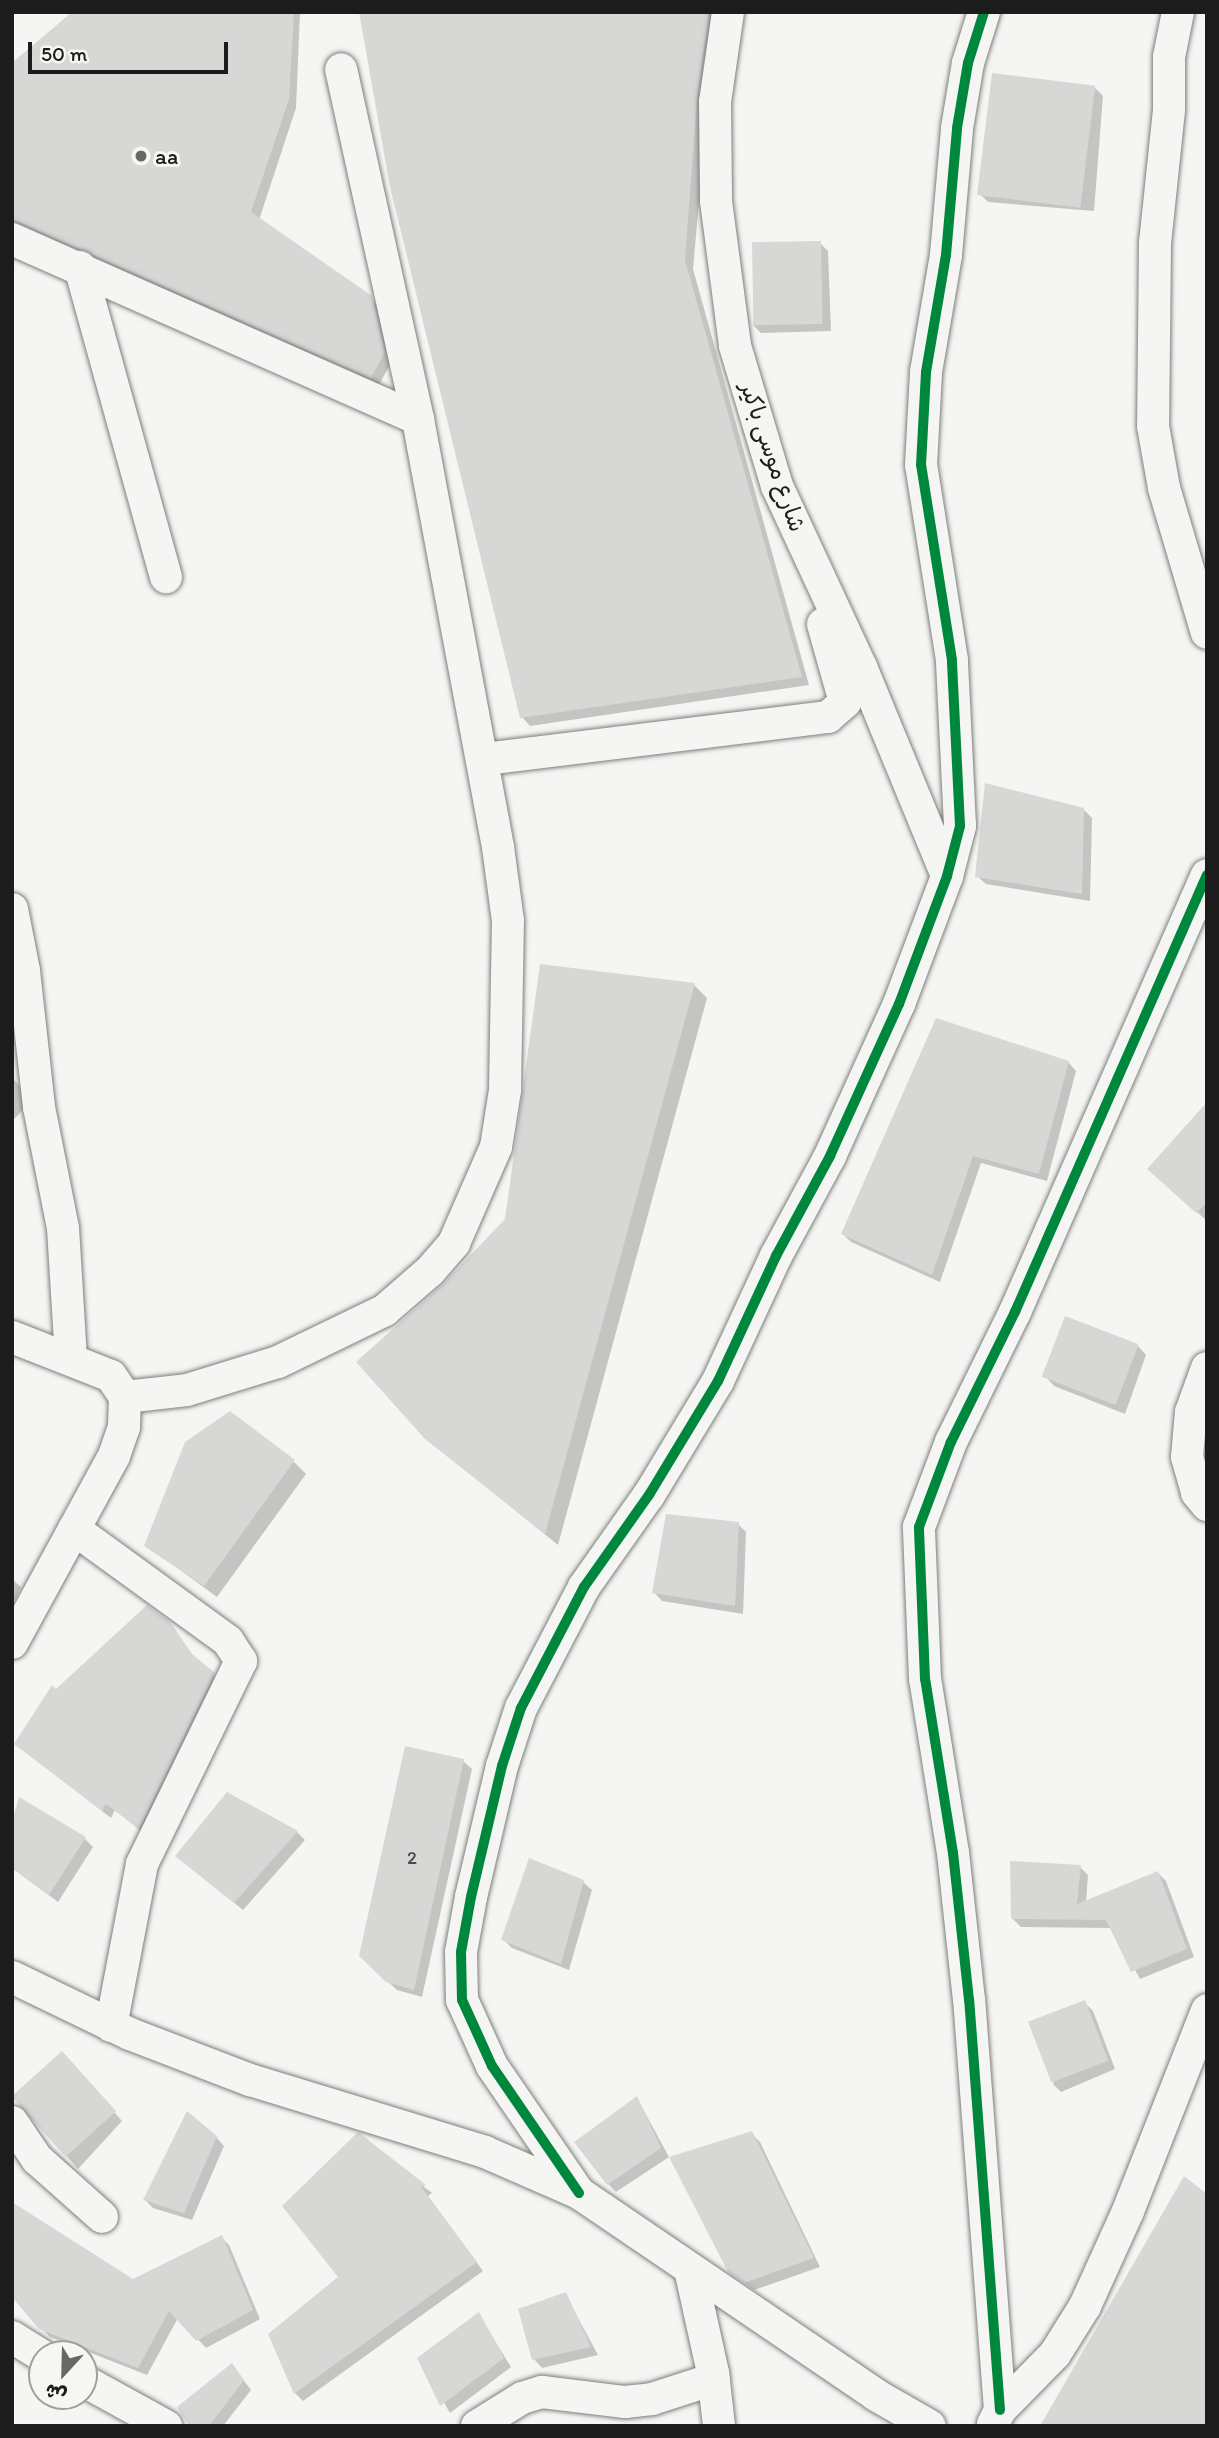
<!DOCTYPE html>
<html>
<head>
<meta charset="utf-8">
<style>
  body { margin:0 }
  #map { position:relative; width:1219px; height:2438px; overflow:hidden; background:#f5f5f3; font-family:Itim,"Playpen Sans Arabic",sans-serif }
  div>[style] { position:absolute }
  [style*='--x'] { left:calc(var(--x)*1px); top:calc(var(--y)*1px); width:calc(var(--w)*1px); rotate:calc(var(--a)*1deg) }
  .shadow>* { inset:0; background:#0003 }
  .building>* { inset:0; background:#d7d7d6; transform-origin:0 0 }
  .roads { filter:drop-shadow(0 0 2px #7e7e7d) drop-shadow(0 0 2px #7e7e7d) }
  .street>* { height:32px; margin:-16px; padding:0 16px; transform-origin:16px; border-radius:16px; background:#f5f5f3 }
  .cycleway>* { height:10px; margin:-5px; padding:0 5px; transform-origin:5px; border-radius:5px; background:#00873e }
  .dots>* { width:19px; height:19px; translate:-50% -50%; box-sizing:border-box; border:4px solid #f6f6f2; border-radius:50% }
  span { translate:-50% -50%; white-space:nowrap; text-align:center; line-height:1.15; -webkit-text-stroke:6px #f6f6f2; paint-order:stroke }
  .number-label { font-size:19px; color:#4b4b4a }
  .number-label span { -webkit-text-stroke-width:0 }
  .poi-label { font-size:23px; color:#1c1c1c }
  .left { translate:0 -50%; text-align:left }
  .street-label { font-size:23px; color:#1c1c1c }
  .frame { position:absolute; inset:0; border:14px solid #1c1c1c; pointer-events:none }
  .north { position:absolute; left:28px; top:2340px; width:70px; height:70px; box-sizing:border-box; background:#f6f6f2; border:2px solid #9f9f9c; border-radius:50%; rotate:202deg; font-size:19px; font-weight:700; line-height:28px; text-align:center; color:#1c1c1c }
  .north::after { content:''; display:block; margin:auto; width:24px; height:32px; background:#686867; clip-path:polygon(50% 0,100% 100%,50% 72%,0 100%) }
  .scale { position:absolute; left:28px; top:42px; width:200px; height:32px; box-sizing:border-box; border:4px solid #1c1c1c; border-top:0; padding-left:9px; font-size:21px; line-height:24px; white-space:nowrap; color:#1c1c1c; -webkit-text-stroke:5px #f6f6f2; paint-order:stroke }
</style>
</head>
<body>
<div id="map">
  <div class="shadow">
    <i style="clip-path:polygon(75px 12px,300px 12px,296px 108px,259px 220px,380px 306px,392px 361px,379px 385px,12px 221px,12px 65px)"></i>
    <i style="clip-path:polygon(360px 12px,716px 12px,693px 269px,809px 685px,530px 726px,522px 717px)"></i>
    <i style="clip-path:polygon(1095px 88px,1103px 96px,1094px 211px,988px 202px,980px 194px)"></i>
    <i style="clip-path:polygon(820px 243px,828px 251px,831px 331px,761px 333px,753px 325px)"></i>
    <i style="clip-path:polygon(1084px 810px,1092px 818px,1090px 901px,986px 884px,977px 876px)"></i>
    <i style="clip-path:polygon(694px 985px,707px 998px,558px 1545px,426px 1438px,443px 1286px,507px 1220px)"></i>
    <i style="clip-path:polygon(1068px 1062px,1076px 1071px,1047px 1181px,981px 1163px,940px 1282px,851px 1242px,843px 1234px)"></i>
    <i style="clip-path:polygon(12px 1077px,25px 1093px,27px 1106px,12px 1121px)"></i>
    <i style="clip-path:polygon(1207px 1105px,1207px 1218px,1206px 1220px,1157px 1177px)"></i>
    <i style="clip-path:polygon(1138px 1346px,1146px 1355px,1125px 1414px,1054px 1386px,1046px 1377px)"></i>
    <i style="clip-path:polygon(293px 1461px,306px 1474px,217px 1597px,146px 1545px)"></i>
    <i style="clip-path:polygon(738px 1524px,746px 1532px,743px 1614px,662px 1601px,654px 1592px)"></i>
    <i style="clip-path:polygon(12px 1579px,21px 1587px,12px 1606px)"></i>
    <i style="clip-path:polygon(169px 1623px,197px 1661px,222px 1683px,147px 1836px,115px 1810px,111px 1818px,16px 1744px,56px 1691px)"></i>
    <i style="clip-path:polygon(463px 1761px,472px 1769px,422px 1997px,397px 1990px,361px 1956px)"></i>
    <i style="clip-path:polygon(12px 1828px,84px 1838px,93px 1847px,58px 1902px,12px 1868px)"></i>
    <i style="clip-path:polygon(297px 1832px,305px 1840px,243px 1910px,186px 1864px)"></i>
    <i style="clip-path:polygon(1080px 1867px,1088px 1875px,1086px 1902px,1158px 1873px,1166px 1881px,1194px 1957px,1140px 1979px,1112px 1928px,1021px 1927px,1012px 1918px)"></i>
    <i style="clip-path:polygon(583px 1882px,592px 1890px,569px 1970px,512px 1948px,503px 1939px)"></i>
    <i style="clip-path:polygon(1084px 2002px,1093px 2011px,1115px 2069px,1061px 2092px,1053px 2084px)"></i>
    <i style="clip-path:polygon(70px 2062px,122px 2121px,78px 2169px,15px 2097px)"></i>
    <i style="clip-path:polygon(637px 2098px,669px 2157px,616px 2192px,608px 2184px)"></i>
    <i style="clip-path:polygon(751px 2133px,760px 2142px,820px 2267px,754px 2290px,729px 2271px)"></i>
    <i style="clip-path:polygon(358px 2135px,432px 2193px,428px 2196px,483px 2271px,303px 2401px,295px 2393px,340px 2277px)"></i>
    <i style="clip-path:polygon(216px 2137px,224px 2146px,192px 2220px,153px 2208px,145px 2200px)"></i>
    <i style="clip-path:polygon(221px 2237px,229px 2245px,260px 2319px,206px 2348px,178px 2318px,147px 2375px,50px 2337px,41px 2328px)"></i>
    <i style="clip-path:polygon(565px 2294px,598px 2355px,542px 2368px,534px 2359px)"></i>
    <i style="clip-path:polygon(479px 2315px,511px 2367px,450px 2413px,419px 2359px)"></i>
    <i style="clip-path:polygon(232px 2365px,251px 2390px,223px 2426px,191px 2426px)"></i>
  </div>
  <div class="building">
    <i style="clip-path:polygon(72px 12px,294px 12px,289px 99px,251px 212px,372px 296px,385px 352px,371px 378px,12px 219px,12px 63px)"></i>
    <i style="clip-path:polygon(359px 12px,709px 12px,697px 99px,685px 260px,802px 677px,520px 718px,390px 187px)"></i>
    <i style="left:992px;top:73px;width:104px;height:123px;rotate:7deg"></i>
    <i style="left:821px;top:241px;width:83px;height:69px;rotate:89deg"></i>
    <i style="clip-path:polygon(985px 783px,1084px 808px,1082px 894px,975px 877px)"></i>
    <i style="clip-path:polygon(540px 964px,695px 983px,545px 1534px,425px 1439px,356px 1362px,442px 1285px,505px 1219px)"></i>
    <i style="clip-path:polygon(936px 1018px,1069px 1061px,1039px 1174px,973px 1156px,932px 1275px,841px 1234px)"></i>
    <i style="clip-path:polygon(1207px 1102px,1207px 1202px,1196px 1213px,1147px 1169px)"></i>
    <i style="left:1065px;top:1316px;width:79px;height:65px;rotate:21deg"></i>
    <i style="clip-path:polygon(230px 1411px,295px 1460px,204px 1586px,144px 1546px,185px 1442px)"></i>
    <i style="clip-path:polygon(666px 1514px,739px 1522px,735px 1606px,652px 1593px)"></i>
    <i style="clip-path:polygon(147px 1605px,170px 1622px,192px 1654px,215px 1673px,139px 1829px,106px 1804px,102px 1811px,14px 1744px,52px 1685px,56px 1689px)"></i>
    <i style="clip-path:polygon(405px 1746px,464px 1759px,414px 1990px,386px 1982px,359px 1956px)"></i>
    <i style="clip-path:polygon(227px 1792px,298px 1831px,234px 1903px,175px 1856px)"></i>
    <i style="clip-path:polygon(19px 1797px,86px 1837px,49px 1895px,12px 1868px,12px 1822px)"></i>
    <i style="clip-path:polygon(529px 1858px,584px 1880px,561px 1964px,501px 1940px)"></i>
    <i style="clip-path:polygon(1010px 1861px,1081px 1865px,1077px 1904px,1158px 1871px,1187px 1949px,1131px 1972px,1106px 1920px,1011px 1919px)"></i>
    <i style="left:1085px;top:2000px;width:65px;height:61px;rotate:69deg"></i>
    <i style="left:62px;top:2051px;width:81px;height:68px;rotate:48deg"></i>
    <i style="clip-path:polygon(637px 2096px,661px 2148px,607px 2185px,574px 2142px)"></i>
    <i style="clip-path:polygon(187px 2111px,217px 2136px,184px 2213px,143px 2200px)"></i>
    <i style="clip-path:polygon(752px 2131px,814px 2258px,744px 2283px,728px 2272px,669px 2157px)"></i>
    <i style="clip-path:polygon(358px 2132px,426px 2185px,421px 2187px,477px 2262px,294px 2394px,268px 2334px,338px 2277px,282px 2206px)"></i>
    <i style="clip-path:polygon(1184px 2176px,1207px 2194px,1207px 2426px,1040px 2426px)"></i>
    <i style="clip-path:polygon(12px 2202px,133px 2279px,222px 2235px,253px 2310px,196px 2341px,169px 2311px,138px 2368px,39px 2329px,12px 2297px)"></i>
    <i style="clip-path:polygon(566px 2292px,591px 2347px,532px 2360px,518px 2309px)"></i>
    <i style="clip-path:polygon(479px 2312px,504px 2358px,440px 2406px,417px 2358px)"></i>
    <i style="clip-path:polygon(232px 2363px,244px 2380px,209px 2426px,189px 2426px,177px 2407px)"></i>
  </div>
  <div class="roads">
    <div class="street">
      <i style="--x:728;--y:12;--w:91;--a:98.2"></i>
      <i style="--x:715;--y:102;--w:99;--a:89.4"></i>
      <i style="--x:716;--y:201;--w:146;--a:82.5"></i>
      <i style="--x:735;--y:346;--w:146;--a:73.3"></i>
      <i style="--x:777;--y:486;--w:200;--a:65.1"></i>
      <i style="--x:861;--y:667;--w:226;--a:67.6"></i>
      <i style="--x:1178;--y:12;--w:46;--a:101.3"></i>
      <i style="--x:1169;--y:57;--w:53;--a:90"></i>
      <i style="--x:1169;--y:110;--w:134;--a:96"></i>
      <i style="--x:1155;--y:243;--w:183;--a:90.6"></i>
      <i style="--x:1153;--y:426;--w:63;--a:79.9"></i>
      <i style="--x:1164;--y:488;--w:151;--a:73.5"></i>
      <i style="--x:12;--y:239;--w:444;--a:23.9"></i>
      <i style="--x:80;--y:267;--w:322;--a:74.5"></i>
      <i style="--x:485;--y:759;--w:346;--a:-7"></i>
      <i style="--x:828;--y:717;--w:23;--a:-41"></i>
      <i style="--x:845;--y:702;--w:81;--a:-105.8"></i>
      <i style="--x:12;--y:909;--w:63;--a:79"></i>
      <i style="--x:24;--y:971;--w:137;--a:83.7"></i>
      <i style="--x:39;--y:1107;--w:123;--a:78.8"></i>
      <i style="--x:63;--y:1228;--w:130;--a:86.5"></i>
      <i style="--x:12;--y:1337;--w:106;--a:21.5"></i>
      <i style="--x:111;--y:1376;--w:25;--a:56"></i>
      <i style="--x:125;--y:1397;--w:30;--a:92"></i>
      <i style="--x:124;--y:1427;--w:31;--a:109"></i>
      <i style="--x:114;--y:1456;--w:213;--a:118.6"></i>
      <i style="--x:1207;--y:1368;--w:47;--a:110"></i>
      <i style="--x:1191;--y:1412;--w:45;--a:95.1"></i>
      <i style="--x:1187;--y:1457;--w:37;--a:74"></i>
      <i style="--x:1197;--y:1493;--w:16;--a:50"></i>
      <i style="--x:125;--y:1397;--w:62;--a:-6.4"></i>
      <i style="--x:187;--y:1390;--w:95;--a:-17.1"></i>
      <i style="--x:278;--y:1362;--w:119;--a:-25.9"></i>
      <i style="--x:385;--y:1310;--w:60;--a:-40.9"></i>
      <i style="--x:430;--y:1271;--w:37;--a:-49"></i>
      <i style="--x:454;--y:1243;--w:105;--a:-66.4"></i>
      <i style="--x:496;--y:1147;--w:58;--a:-81"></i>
      <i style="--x:505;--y:1090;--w:169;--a:-89"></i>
      <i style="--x:508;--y:921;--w:75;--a:-97.7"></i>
      <i style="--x:498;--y:847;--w:435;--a:-100.6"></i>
      <i style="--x:418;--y:419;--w:358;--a:-102.4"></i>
      <i style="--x:74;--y:1529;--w:190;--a:36"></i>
      <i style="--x:228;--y:1641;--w:24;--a:57"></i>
      <i style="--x:241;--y:1661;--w:226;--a:116"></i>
      <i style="--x:142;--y:1864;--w:165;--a:100.8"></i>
      <i style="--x:12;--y:1977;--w:131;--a:25.8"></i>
      <i style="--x:130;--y:2034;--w:129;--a:21"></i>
      <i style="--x:250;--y:2080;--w:246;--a:17"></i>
      <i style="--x:485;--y:2152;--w:103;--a:23.6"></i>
      <i style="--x:579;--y:2193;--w:359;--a:34.2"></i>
      <i style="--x:876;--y:2395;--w:62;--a:29.9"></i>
      <i style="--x:12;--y:2122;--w:45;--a:56"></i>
      <i style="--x:37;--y:2159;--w:87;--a:41.7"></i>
      <i style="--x:579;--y:2193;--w:154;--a:-124.4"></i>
      <i style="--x:492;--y:2066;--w:72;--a:-114.4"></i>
      <i style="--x:462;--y:2000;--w:48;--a:-91.2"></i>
      <i style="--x:461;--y:1952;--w:56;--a:-79.7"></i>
      <i style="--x:471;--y:1897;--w:135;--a:-76.7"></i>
      <i style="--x:502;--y:1766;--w:61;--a:-71.9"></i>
      <i style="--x:521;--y:1708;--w:136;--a:-62.5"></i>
      <i style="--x:584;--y:1587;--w:113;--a:-54.8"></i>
      <i style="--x:649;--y:1495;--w:133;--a:-58.8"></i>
      <i style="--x:718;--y:1381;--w:138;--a:-65.1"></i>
      <i style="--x:776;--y:1256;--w:114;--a:-61.6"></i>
      <i style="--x:830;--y:1156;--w:167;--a:-65.6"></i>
      <i style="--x:899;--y:1004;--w:137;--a:-69.4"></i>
      <i style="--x:947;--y:876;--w:52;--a:-75.4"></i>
      <i style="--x:960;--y:826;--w:166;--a:-92.8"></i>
      <i style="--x:952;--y:660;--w:197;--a:-99"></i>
      <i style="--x:921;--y:465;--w:93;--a:-86.9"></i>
      <i style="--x:926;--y:372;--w:119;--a:-80.3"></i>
      <i style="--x:946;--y:255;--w:127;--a:-85"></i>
      <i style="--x:957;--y:128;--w:66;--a:-80.4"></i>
      <i style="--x:968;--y:63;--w:53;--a:-72.6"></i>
      <i style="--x:690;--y:2269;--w:107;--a:77.5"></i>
      <i style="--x:713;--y:2373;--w:53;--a:83.5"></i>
      <i style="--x:12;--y:2337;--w:36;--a:32"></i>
      <i style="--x:84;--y:2381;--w:94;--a:28.8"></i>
      <i style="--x:1000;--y:2410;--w:411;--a:-94.3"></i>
      <i style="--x:969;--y:2000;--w:148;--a:-96.2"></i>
      <i style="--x:953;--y:1853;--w:176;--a:-99.1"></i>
      <i style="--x:925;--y:1679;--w:152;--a:-92.3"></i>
      <i style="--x:919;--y:1527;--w:91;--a:-69.4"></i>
      <i style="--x:951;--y:1442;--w:145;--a:-63.8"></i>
      <i style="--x:1015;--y:1312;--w:477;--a:-66.3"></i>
      <i style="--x:993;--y:2424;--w:16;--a:-63"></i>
      <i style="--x:1000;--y:2410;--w:78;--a:-45.5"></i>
      <i style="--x:1055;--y:2354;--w:57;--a:-58"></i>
      <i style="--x:1085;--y:2306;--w:104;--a:-65.6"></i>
      <i style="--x:1128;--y:2211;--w:216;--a:-68.5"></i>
      <i style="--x:477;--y:2426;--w:53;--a:-31.9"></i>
      <i style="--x:522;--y:2398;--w:21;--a:-17"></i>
      <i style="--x:542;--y:2392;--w:84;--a:6.9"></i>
      <i style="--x:625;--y:2402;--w:27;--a:-6"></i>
      <i style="--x:652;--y:2399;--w:65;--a:-17.9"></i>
    </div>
  </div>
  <div class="cycleway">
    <i style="--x:579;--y:2193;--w:154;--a:-124.4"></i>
    <i style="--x:492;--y:2066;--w:72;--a:-114.4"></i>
    <i style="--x:462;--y:2000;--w:48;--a:-91.2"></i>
    <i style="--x:461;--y:1952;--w:56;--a:-79.7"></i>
    <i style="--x:471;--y:1897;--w:135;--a:-76.7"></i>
    <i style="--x:502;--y:1766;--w:61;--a:-71.9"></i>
    <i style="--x:521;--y:1708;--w:136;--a:-62.5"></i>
    <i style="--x:584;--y:1587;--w:113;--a:-54.8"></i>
    <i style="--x:649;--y:1495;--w:133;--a:-58.8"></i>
    <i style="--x:718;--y:1381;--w:138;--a:-65.1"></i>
    <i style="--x:776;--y:1256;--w:114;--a:-61.6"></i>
    <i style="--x:830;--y:1156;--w:167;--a:-65.6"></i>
    <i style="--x:899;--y:1004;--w:137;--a:-69.4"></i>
    <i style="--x:947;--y:876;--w:52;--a:-75.4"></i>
    <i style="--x:960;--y:826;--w:166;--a:-92.8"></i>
    <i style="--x:952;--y:660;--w:197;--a:-99"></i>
    <i style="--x:921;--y:465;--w:93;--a:-86.9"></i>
    <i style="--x:926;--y:372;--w:119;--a:-80.3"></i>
    <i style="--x:946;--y:255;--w:127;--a:-85"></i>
    <i style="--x:957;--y:128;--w:66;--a:-80.4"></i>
    <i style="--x:968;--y:63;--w:53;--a:-72.6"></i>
    <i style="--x:1000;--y:2410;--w:411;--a:-94.3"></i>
    <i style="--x:969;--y:2000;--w:148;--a:-96.2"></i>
    <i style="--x:953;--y:1853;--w:176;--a:-99.1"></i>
    <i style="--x:925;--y:1679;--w:152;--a:-92.3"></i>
    <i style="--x:919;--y:1527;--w:91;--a:-69.4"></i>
    <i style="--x:951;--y:1442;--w:145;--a:-63.8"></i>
    <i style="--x:1015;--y:1312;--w:477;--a:-66.3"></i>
  </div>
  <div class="dots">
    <i style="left:141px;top:156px;background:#686867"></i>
  </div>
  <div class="number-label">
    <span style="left:412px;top:1858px">2</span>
  </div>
  <div class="poi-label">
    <span class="left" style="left:155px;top:156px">aa</span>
  </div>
  <div class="street-label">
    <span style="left:773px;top:457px;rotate:71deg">شارع موسى باكير</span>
  </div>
  <div class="frame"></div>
  <div class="north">ش</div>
  <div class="scale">50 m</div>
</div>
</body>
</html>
